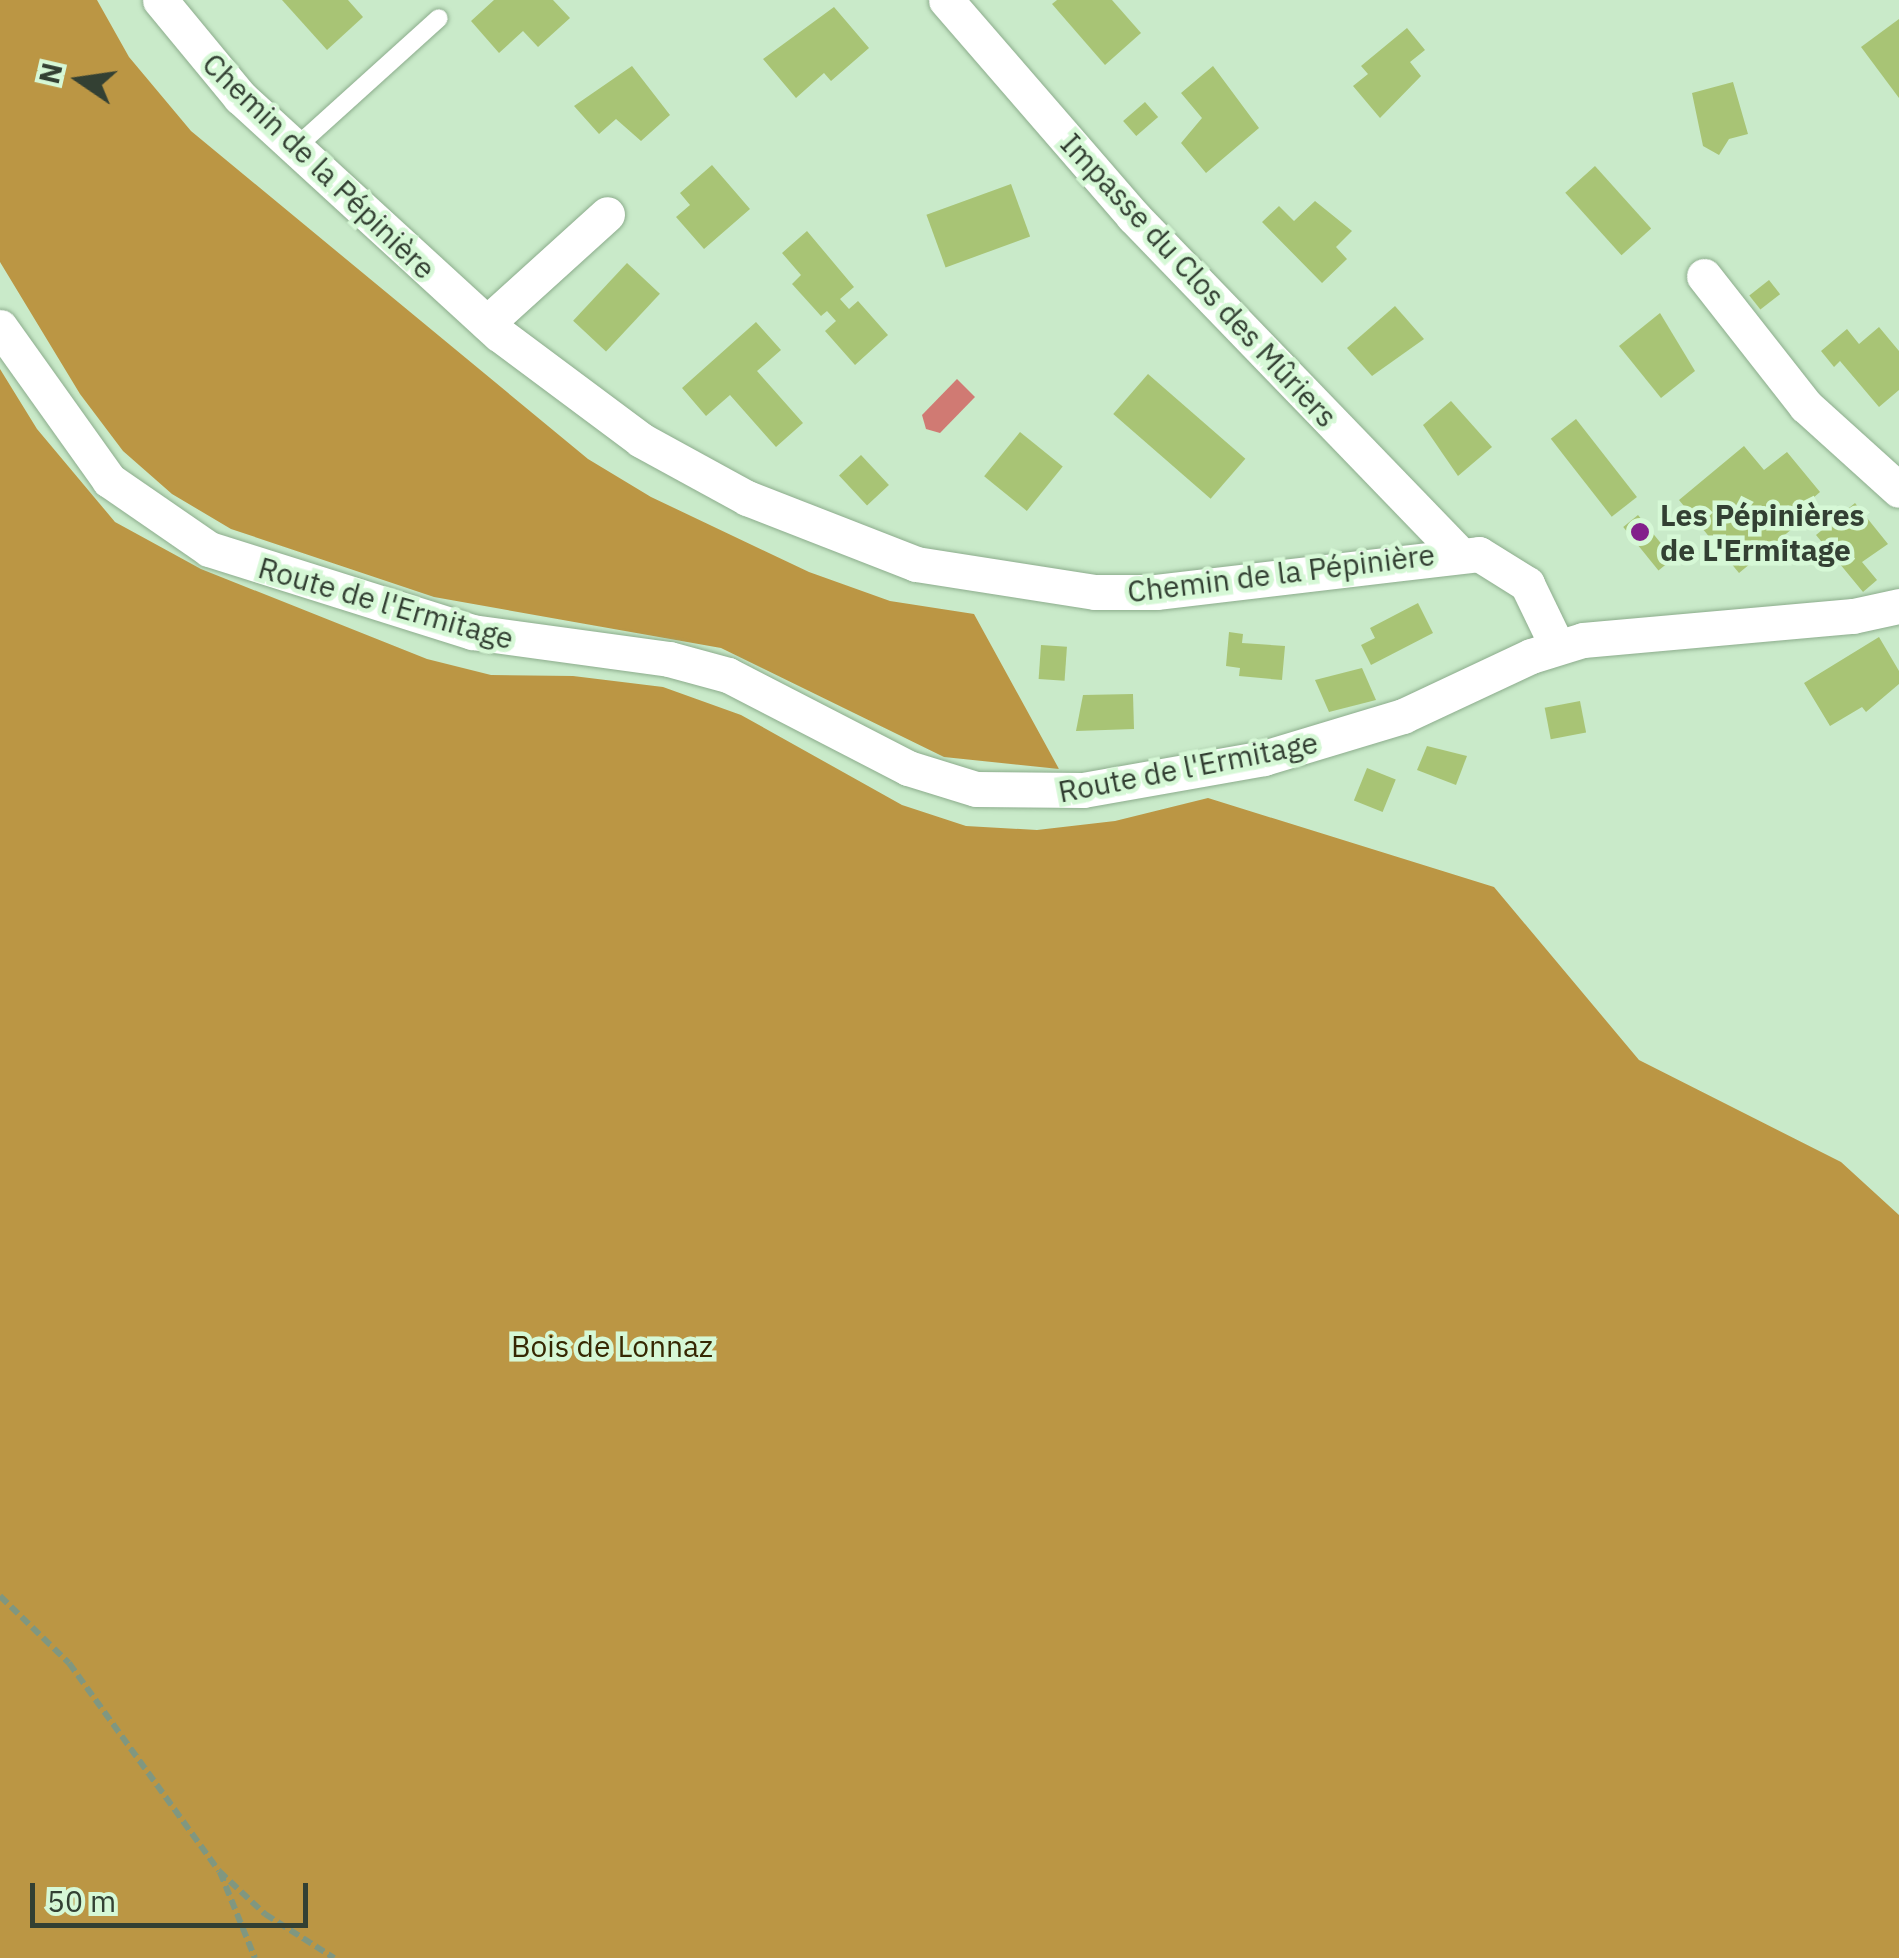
<!DOCTYPE html>
<html>
<head>
<meta charset="utf-8">
<style>
  body { margin:0 }
  #map { position:relative; width:1899px; height:1958px; overflow:hidden; background:#c9eac9; font-family:"IBM Plex Sans",sans-serif }
  div>[style] { position:absolute }
  [style*='--x'] { left:calc(var(--x)*1px); top:calc(var(--y)*1px); width:calc(var(--w)*1px); rotate:calc(var(--a)*1deg) }
  .forest>* { inset:0; background:#bb9644 }
  .water>* { inset:0; background:#d07a73 }
  .building>* { inset:0; background:#a8c475; transform-origin:0 0 }
  .path>* { height:6px; margin-top:-3px; transform-origin:0; background:repeating-linear-gradient(90deg,#809780 0 10px,transparent 0 15px) }
  .roads { filter:drop-shadow(0 0 2px #8cac8c) drop-shadow(0 0 2px #8cac8c) }
  .lane>* { height:18px; margin:-9px; padding:0 9px; transform-origin:9px; border-radius:9px; background:#fff }
  .street>* { height:35px; margin:-17.5px; padding:0 17.5px; transform-origin:17.5px; border-radius:17.5px; background:#fff }
  .dots>* { width:28px; height:28px; translate:-50% -50%; box-sizing:border-box; border:5px solid #d6f8d6; border-radius:50% }
  span { translate:-50% -50%; white-space:nowrap; text-align:center; line-height:1.15; -webkit-text-stroke:9px #d6f8d6; paint-order:stroke }
  .street-label { font-size:30px; color:#334033 }
  .poi-label { font-size:30px; color:#334033; font-weight:700 }
  .left { translate:0 -50%; text-align:left }
  .park-label { font-size:30px; color:#362702 }
  .north { position:absolute; left:30px; top:30px; width:100px; height:100px; -webkit-text-stroke:8px #d6f8d6; paint-order:stroke; rotate:283deg; font-size:28px; font-weight:700; line-height:40px; text-align:center; color:#334033 }
  .north::after { content:''; display:block; margin:auto; width:35px; height:45px; background:#334033; clip-path:polygon(50% 0,100% 100%,50% 72%,0 100%) }
  .scale { position:absolute; left:30px; top:1883px; width:278px; height:45px; box-sizing:border-box; border:5px solid #334033; border-top:0; padding-left:12px; font-size:30px; line-height:35px; white-space:nowrap; color:#334033; -webkit-text-stroke:8px #d6f8d6; paint-order:stroke }
</style>
</head>
<body>
<div id="map">
  <div class="forest">
    <i style="clip-path:polygon(0 0,97px 0,129px 57px,191px 131px,588px 459px,651px 497px,809px 572px,890px 601px,974px 614px,1059px 769px,944px 757px,721px 648px,434px 597px,231px 529px,172px 494px,123px 451px,80px 394px,0 262px)"></i>
    <i style="clip-path:polygon(0 369px,37px 429px,115px 522px,201px 569px,427px 659px,491px 675px,573px 676px,663px 687px,741px 715px,902px 805px,966px 826px,1037px 830px,1115px 821px,1208px 798px,1494px 887px,1639px 1060px,1841px 1162px,1899px 1215px,1899px 1958px,0 1958px)"></i>
  </div>
  <div class="water">
    <i style="clip-path:polygon(957px 379px,975px 397px,940px 433px,926px 429px,922px 415px)"></i>
  </div>
  <div class="building">
    <i style="clip-path:polygon(282px 0,348px 0,363px 17px,327px 50px)"></i>
    <i style="clip-path:polygon(494px 0,553px 0,570px 18px,538px 47px,523px 31px,499px 53px,471px 21px)"></i>
    <i style="clip-path:polygon(1057px 0,1112px 0,1141px 33px,1105px 65px,1052px 4px)"></i>
    <i style="clip-path:polygon(834px 7px,869px 48px,831px 81px,824px 73px,796px 98px,763px 59px)"></i>
    <i style="clip-path:polygon(1899px 19px,1899px 98px,1861px 47px)"></i>
    <i style="clip-path:polygon(1407px 28px,1425px 50px,1410px 62px,1421px 76px,1380px 118px,1353px 86px,1368px 74px,1361px 66px)"></i>
    <i style="clip-path:polygon(632px 66px,670px 115px,641px 141px,616px 119px,599px 134px,574px 106px)"></i>
    <i style="clip-path:polygon(1213px 66px,1259px 128px,1206px 173px,1181px 143px,1202px 118px,1181px 93px)"></i>
    <i style="clip-path:polygon(1733px 82px,1748px 134px,1729px 139px,1719px 155px,1703px 146px,1692px 93px)"></i>
    <i style="left:1145px;top:102px;width:20px;height:29px;rotate:49deg"></i>
    <i style="clip-path:polygon(712px 165px,750px 209px,704px 249px,676px 217px,690px 205px,680px 193px)"></i>
    <i style="left:1595px;top:166px;width:84px;height:40px;rotate:48deg"></i>
    <i style="left:1011px;top:184px;width:56px;height:90px;rotate:70deg"></i>
    <i style="clip-path:polygon(1315px 201px,1352px 231px,1336px 247px,1347px 259px,1322px 283px,1262px 222px,1279px 206px,1294px 221px)"></i>
    <i style="clip-path:polygon(807px 231px,854px 287px,840px 299px,849px 309px,858px 301px,888px 335px,855px 365px,825px 331px,836px 321px,827px 311px,821px 316px,792px 284px,801px 275px,782px 253px)"></i>
    <i style="left:627px;top:263px;width:45px;height:79px;rotate:43deg"></i>
    <i style="left:1769px;top:280px;width:18px;height:25px;rotate:52deg"></i>
    <i style="clip-path:polygon(1395px 306px,1424px 339px,1372px 376px,1347px 348px)"></i>
    <i style="clip-path:polygon(1660px 313px,1695px 371px,1661px 398px,1619px 346px)"></i>
    <i style="clip-path:polygon(756px 322px,781px 350px,757px 371px,803px 423px,776px 447px,730px 395px,706px 416px,682px 388px)"></i>
    <i style="clip-path:polygon(1879px 327px,1899px 351px,1899px 390px,1879px 407px,1840px 361px,1834px 367px,1821px 351px,1847px 329px,1859px 344px)"></i>
    <i style="left:1148px;top:374px;width:129px;height:53px;rotate:41deg"></i>
    <i style="clip-path:polygon(1451px 401px,1492px 447px,1458px 476px,1423px 425px)"></i>
    <i style="left:1576px;top:419px;width:99px;height:32px;rotate:52deg"></i>
    <i style="left:1020px;top:432px;width:55px;height:57px;rotate:39deg"></i>
    <i style="clip-path:polygon(1744px 446px,1764px 470px,1787px 452px,1820px 492px,1798px 511px,1804px 519px,1739px 573px,1679px 500px)"></i>
    <i style="left:861px;top:455px;width:41px;height:30px;rotate:47deg"></i>
    <i style="clip-path:polygon(1855px 503px,1888px 544px,1862px 562px,1877px 580px,1863px 592px,1816px 535px)"></i>
    <i style="left:1638px;top:515px;width:56px;height:19px;rotate:51deg"></i>
    <i style="clip-path:polygon(1418px 603px,1433px 633px,1371px 665px,1361px 645px,1375px 638px,1370px 628px)"></i>
    <i style="clip-path:polygon(1229px 632px,1243px 634px,1242px 643px,1285px 646px,1282px 680px,1239px 676px,1240px 668px,1226px 666px)"></i>
    <i style="clip-path:polygon(1879px 637px,1899px 671px,1899px 684px,1866px 712px,1862px 707px,1830px 726px,1804px 683px)"></i>
    <i style="left:1041px;top:645px;width:26px;height:34px;rotate:4deg"></i>
    <i style="clip-path:polygon(1362px 668px,1376px 700px,1329px 712px,1315px 680px)"></i>
    <i style="clip-path:polygon(1133px 694px,1134px 729px,1076px 731px,1083px 695px)"></i>
    <i style="left:1580px;top:701px;width:32px;height:36px;rotate:79deg"></i>
    <i style="clip-path:polygon(1427px 746px,1467px 756px,1456px 785px,1417px 770px)"></i>
    <i style="left:1367px;top:768px;width:31px;height:35px;rotate:22deg"></i>
  </div>
  <div class="path">
    <i style="--x:0;--y:1596;--w:96;--a:44.2"></i>
    <i style="--x:69;--y:1663;--w:256;--a:54.2"></i>
    <i style="--x:219;--y:1871;--w:63;--a:43.1"></i>
    <i style="--x:265;--y:1914;--w:82;--a:32.5"></i>
    <i style="--x:220;--y:1872;--w:93;--a:67.9"></i>
  </div>
  <div class="roads">
    <div class="lane">
      <i style="--x:294;--y:149;--w:195;--a:-42.1"></i>
    </div>
    <div class="street">
      <i style="--x:160;--y:0;--w:126;--a:50.5"></i>
      <i style="--x:240;--y:97;--w:351;--a:42.5"></i>
      <i style="--x:499;--y:334;--w:177;--a:36.7"></i>
      <i style="--x:641;--y:440;--w:121;--a:28.7"></i>
      <i style="--x:747;--y:498;--w:181;--a:21.3"></i>
      <i style="--x:916;--y:564;--w:181;--a:8.9"></i>
      <i style="--x:1095;--y:592;--w:61;--a:0"></i>
      <i style="--x:1156;--y:592;--w:325;--a:-6.7"></i>
      <i style="--x:1479;--y:554;--w:57;--a:32"></i>
      <i style="--x:1527;--y:584;--w:69;--a:64.2"></i>
      <i style="--x:946;--y:0;--w:286;--a:49.1"></i>
      <i style="--x:1133;--y:216;--w:469;--a:46"></i>
      <i style="--x:1704;--y:276;--w:165;--a:51.9"></i>
      <i style="--x:1806;--y:406;--w:125;--a:42.1"></i>
      <i style="--x:487;--y:323;--w:162;--a:-42.2"></i>
      <i style="--x:0;--y:327;--w:188;--a:54.5"></i>
      <i style="--x:109;--y:480;--w:121;--a:34.6"></i>
      <i style="--x:209;--y:549;--w:276;--a:17.5"></i>
      <i style="--x:472;--y:632;--w:199;--a:7.8"></i>
      <i style="--x:669;--y:659;--w:61;--a:15.2"></i>
      <i style="--x:728;--y:675;--w:203;--a:27.3"></i>
      <i style="--x:908;--y:768;--w:71;--a:17.2"></i>
      <i style="--x:976;--y:789;--w:107;--a:0.5"></i>
      <i style="--x:1083;--y:790;--w:184;--a:-10"></i>
      <i style="--x:1264;--y:758;--w:145;--a:-16.8"></i>
      <i style="--x:1403;--y:716;--w:141;--a:-25.1"></i>
      <i style="--x:1531;--y:656;--w:54;--a:-17.1"></i>
      <i style="--x:1583;--y:640;--w:271;--a:-5.1"></i>
      <i style="--x:1853;--y:616;--w:47;--a:-12.3"></i>
    </div>
  </div>
  <div class="dots">
    <i style="left:1640px;top:532px;background:#83218b"></i>
  </div>
  <div class="street-label">
    <span style="left:319px;top:166px;rotate:44deg">Chemin de la Pépinière</span>
    <span style="left:1199px;top:280px;rotate:47deg">Impasse du Clos des Mûriers</span>
    <span style="left:1281px;top:573px;rotate:-7deg">Chemin de la Pépinière</span>
    <span style="left:386px;top:603px;rotate:16deg">Route de l'Ermitage</span>
    <span style="left:1188px;top:767px;rotate:-11deg">Route de l'Ermitage</span>
  </div>
  <div class="poi-label">
    <span class="left" style="left:1660px;top:532px">Les Pépinières<br>de L'Ermitage</span>
  </div>
  <div class="park-label">
    <span style="left:612px;top:1346px">Bois de Lonnaz</span>
  </div>
  <div class="north">N</div>
  <div class="scale">50 m</div>
</div>
</body>
</html>
